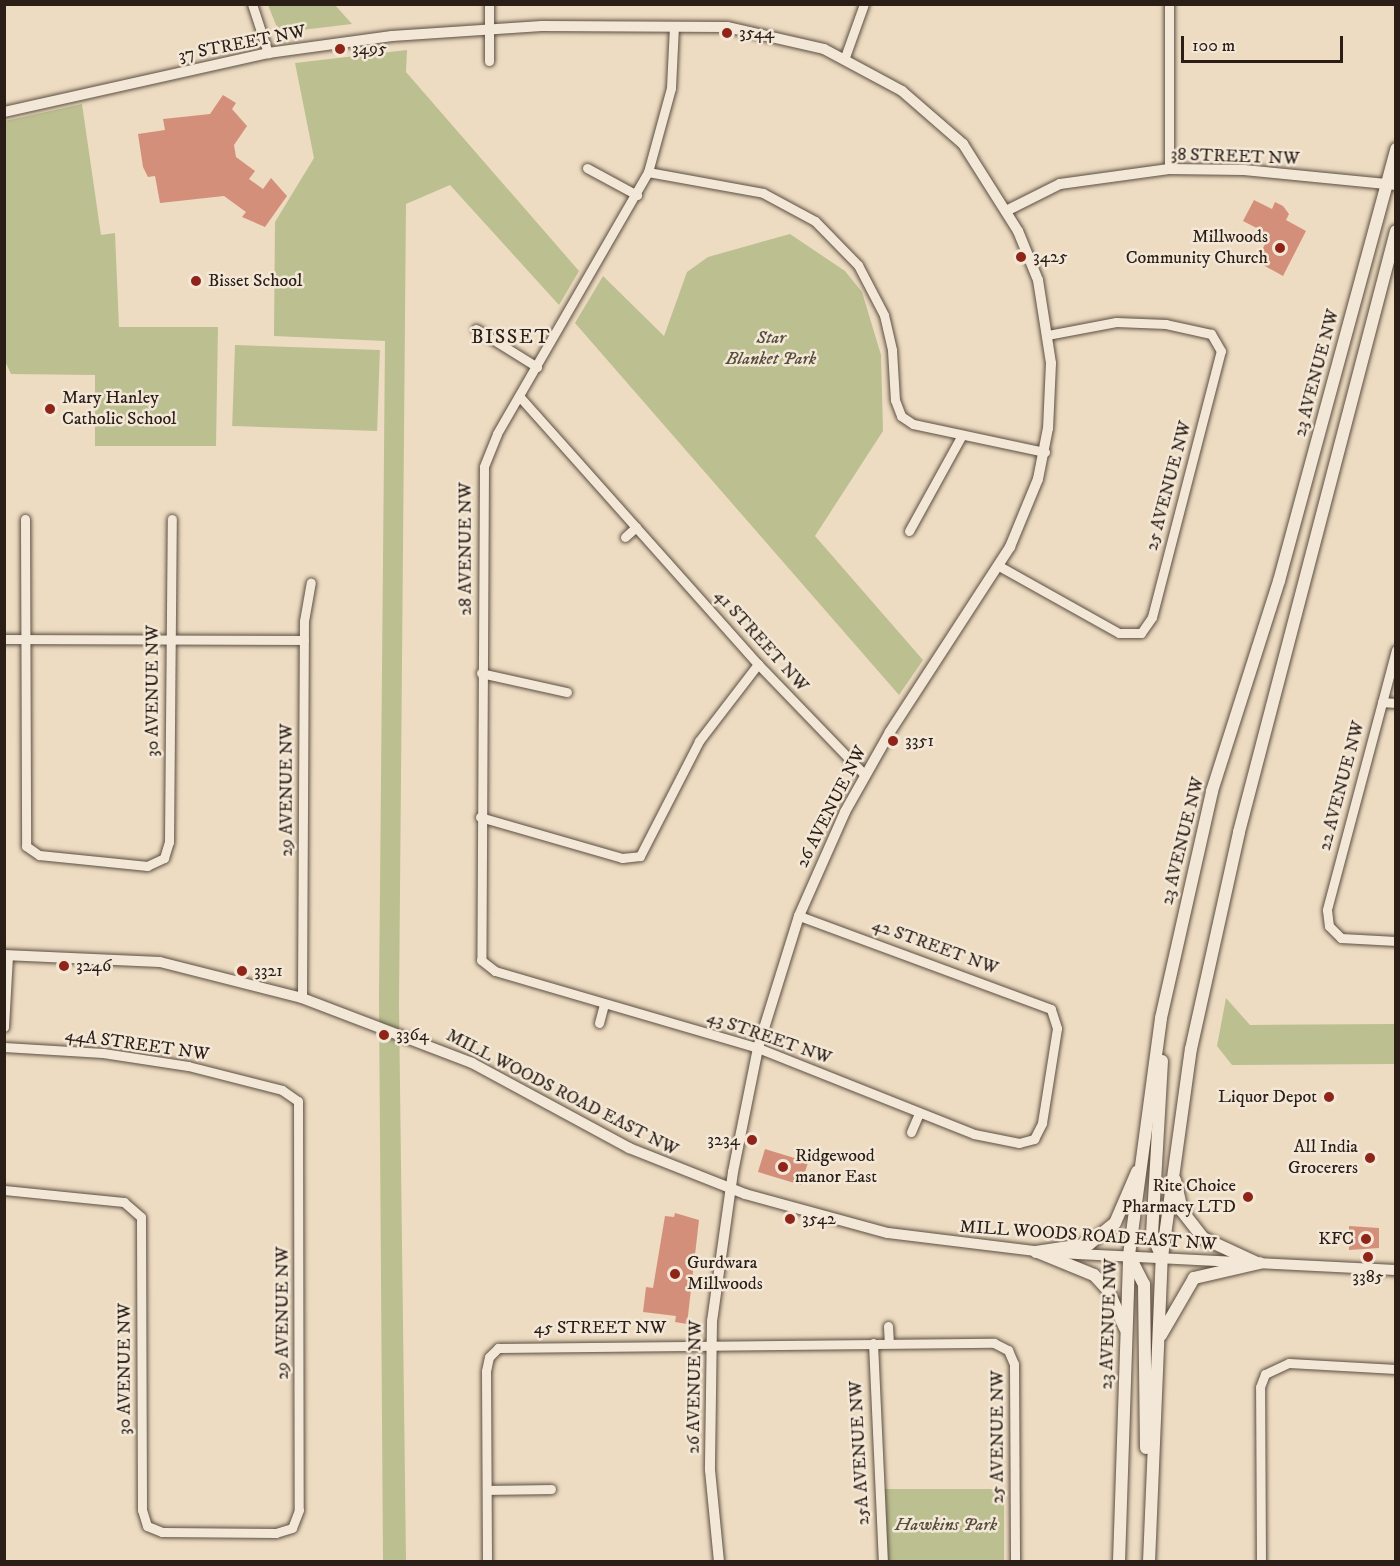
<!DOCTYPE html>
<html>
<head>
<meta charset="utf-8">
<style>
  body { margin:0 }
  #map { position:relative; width:1400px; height:1566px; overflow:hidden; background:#eddcc1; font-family:"IM FELL DW Pica",serif }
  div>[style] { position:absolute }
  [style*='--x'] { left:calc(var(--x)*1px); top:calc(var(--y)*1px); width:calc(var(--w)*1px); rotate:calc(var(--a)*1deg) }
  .green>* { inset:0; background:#bcbf90; transform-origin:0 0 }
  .building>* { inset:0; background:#d48f7a; transform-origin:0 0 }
  .roads { filter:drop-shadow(0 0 2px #5c4e42) drop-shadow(0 0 2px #5c4e42) }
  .minor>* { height:9px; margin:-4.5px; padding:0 4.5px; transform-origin:4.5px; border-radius:4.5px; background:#f3e8d7 }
  .tertiary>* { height:10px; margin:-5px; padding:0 5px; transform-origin:5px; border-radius:5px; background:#f3e8d7 }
  .secondary>* { height:12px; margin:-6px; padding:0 6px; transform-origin:6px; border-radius:6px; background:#f3e8d7 }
  .dots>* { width:16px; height:16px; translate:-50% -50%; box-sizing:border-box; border:3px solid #f3e8d7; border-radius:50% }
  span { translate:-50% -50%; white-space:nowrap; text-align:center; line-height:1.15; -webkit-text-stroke:5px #f3e8d7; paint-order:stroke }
  .poi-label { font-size:18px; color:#2b1e17 }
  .left { translate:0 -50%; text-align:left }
  .right { translate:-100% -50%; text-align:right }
  .street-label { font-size:18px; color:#2b1e17 }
  .park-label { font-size:18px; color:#564e3b; font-style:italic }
  .neighbourhood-label { font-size:20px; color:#2b1e17; letter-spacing:1.5px }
  .frame { position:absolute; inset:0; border:6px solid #2b1e17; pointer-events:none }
  .scale { position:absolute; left:1181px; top:36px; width:162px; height:27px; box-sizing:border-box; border:3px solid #2b1e17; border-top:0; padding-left:8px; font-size:18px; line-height:21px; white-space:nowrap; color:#2b1e17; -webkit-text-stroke:4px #f3e8d7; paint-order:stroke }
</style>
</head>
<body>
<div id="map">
  <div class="green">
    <i style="clip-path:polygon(268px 5px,335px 5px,352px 24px,285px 32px,276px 25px)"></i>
    <i style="clip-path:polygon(407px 50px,406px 72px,579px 271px,559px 305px,450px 185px,406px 204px,399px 1006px,406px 1561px,383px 1561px,379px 998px,385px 341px,274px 336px,275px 222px,314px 158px,295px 63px)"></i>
    <i style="clip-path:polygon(82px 104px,101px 235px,115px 233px,119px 327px,218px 327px,216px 446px,95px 446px,95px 375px,11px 374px,5px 361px,5px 121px)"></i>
    <i style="clip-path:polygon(790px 234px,845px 271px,862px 292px,881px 355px,883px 431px,815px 536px,923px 660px,899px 695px,575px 323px,603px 276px,664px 336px,687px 272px,708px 257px)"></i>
    <i style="left:235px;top:345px;width:145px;height:81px;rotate:2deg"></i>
    <i style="clip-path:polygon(1226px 998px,1250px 1025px,1395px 1024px,1395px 1064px,1232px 1065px,1217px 1046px)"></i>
    <i style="left:884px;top:1489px;width:120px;height:72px"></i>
  </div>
  <div class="building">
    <i style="clip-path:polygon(223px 95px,236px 103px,232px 109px,247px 126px,234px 145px,236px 157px,255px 171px,249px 179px,263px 189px,271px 178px,287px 196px,265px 227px,242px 217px,246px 212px,224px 196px,160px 203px,155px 176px,148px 177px,143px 167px,138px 134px,165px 130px,163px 119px,210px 114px)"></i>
    <i style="clip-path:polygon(1254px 200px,1272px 209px,1275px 202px,1283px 206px,1289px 214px,1286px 220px,1306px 231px,1283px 276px,1256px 261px,1270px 235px,1243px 221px)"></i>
    <i style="left:765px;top:1149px;width:45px;height:24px;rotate:17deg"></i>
    <i style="clip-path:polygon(675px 1213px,699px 1220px,687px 1324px,675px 1322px,676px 1316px,643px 1312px,646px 1287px,653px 1288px,665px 1216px,674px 1217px)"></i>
    <i style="clip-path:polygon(1349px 1226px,1379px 1228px,1379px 1248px,1349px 1250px)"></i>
  </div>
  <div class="roads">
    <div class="minor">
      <i style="--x:252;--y:4;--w:52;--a:71.9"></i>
      <i style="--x:1169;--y:4;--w:165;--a:90"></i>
      <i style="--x:674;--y:26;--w:62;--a:92.8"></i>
      <i style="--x:671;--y:88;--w:87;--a:105.3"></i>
      <i style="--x:648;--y:172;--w:302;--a:120"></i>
      <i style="--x:497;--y:434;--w:35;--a:112"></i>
      <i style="--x:484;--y:467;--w:493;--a:90.3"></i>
      <i style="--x:481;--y:960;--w:18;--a:38"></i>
      <i style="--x:495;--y:971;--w:274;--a:16.3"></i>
      <i style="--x:758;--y:1048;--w:232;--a:21.7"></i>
      <i style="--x:974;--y:1134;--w:46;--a:11.3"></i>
      <i style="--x:1019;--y:1143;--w:16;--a:-15"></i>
      <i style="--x:1034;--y:1139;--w:18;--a:-63"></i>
      <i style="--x:1042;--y:1123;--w:96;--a:-81"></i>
      <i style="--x:1057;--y:1028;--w:20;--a:-108"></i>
      <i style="--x:1051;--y:1009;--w:269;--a:-159.7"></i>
      <i style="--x:845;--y:57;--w:56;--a:-70.3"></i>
      <i style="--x:489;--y:61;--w:57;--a:-90"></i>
      <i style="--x:587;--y:168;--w:57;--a:28.4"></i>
      <i style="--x:648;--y:172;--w:117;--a:10.3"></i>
      <i style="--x:763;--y:193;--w:59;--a:28.3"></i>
      <i style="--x:815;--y:221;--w:62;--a:45.7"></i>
      <i style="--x:858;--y:265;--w:56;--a:62.5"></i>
      <i style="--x:884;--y:315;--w:36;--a:77"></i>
      <i style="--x:892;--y:350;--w:50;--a:86.6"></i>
      <i style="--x:895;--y:400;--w:17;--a:69"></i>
      <i style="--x:901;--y:416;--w:14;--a:34"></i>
      <i style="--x:913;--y:424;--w:135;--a:12"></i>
      <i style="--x:476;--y:329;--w:72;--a:31.9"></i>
      <i style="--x:519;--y:396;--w:359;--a:48.3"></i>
      <i style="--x:758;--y:664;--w:153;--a:46.1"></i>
      <i style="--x:25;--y:519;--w:327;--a:89.8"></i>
      <i style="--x:26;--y:846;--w:16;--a:35"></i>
      <i style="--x:39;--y:855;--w:109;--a:5.8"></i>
      <i style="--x:147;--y:866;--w:19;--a:-25"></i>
      <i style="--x:164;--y:858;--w:17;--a:-73"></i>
      <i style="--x:169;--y:842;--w:323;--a:-89.5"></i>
      <i style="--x:909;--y:531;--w:110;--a:-61.1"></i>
      <i style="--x:625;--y:537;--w:15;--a:-42"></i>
      <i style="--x:999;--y:566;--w:137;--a:29.2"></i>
      <i style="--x:1119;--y:633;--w:22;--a:0"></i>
      <i style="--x:1141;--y:633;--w:19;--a:-55"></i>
      <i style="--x:1152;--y:617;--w:275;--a:-75.5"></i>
      <i style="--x:1221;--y:351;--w:20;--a:-120"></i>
      <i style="--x:1211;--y:334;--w:46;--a:-167.5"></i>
      <i style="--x:1166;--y:324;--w:50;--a:-177.7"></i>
      <i style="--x:1116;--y:322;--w:69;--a:169.2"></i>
      <i style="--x:4;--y:639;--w:300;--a:0.2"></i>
      <i style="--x:1396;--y:650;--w:269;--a:104.9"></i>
      <i style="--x:1327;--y:910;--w:16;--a:83"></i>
      <i style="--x:1329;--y:926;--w:17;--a:45"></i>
      <i style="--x:1341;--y:938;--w:55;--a:3.1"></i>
      <i style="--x:481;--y:673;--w:88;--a:12.5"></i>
      <i style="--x:1382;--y:702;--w:14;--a:4"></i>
      <i style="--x:480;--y:817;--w:148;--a:16.1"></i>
      <i style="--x:622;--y:858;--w:18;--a:-6"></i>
      <i style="--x:640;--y:856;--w:129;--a:-62.8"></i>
      <i style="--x:699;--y:741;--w:97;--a:-52.5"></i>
      <i style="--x:302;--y:998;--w:377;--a:-89.7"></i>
      <i style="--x:304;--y:621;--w:39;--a:-80"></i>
      <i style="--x:599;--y:1023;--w:20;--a:-75"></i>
      <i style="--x:4;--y:1027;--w:72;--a:-86.8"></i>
      <i style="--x:4;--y:1047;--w:99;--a:3.5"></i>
      <i style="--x:103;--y:1053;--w:86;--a:8.7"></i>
      <i style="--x:188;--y:1066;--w:97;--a:14.3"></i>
      <i style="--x:282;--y:1090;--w:19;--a:35"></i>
      <i style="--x:298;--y:1101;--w:409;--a:89.9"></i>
      <i style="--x:299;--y:1510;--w:19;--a:111"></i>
      <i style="--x:292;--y:1528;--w:17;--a:163"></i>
      <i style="--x:276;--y:1533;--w:114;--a:-179.5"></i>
      <i style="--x:162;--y:1532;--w:16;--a:-158"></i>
      <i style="--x:147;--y:1526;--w:17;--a:-107"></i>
      <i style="--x:142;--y:1510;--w:293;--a:-90.2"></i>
      <i style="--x:141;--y:1217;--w:23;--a:-139"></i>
      <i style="--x:124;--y:1202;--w:121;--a:-174.3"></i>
      <i style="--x:911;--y:1132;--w:21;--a:-67"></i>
      <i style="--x:888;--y:1326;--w:17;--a:87"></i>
      <i style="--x:873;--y:1343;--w:219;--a:87.4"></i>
      <i style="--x:487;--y:1490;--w:64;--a:-0.9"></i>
      <i style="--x:487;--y:1562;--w:191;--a:-90.3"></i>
      <i style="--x:486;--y:1371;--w:14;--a:-78"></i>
      <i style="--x:489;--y:1357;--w:13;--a:-45"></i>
      <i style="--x:498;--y:1348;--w:496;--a:-0.6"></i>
      <i style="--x:994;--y:1343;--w:16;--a:27"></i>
      <i style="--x:1008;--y:1350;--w:15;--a:67"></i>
      <i style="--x:1014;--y:1364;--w:198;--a:89.7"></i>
      <i style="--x:1261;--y:1562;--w:175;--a:-90.3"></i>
      <i style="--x:1260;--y:1387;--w:14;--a:-69"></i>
      <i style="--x:1265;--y:1374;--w:26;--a:-25"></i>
      <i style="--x:1289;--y:1363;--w:107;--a:3.2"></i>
    </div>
    <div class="tertiary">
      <i style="--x:4;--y:112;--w:271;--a:-12.6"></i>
      <i style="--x:268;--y:53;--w:125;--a:-7.8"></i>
      <i style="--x:392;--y:36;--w:150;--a:-3.8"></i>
      <i style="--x:542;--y:26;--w:185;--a:0.3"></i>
      <i style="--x:727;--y:27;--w:99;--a:12.8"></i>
      <i style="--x:824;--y:49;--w:89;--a:28.3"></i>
      <i style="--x:902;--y:91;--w:81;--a:41"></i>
      <i style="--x:963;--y:144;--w:103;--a:57.7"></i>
      <i style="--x:1018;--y:231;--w:53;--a:67.8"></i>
      <i style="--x:1038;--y:280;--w:84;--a:81.1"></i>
      <i style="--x:1051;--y:363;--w:65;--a:92.6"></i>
      <i style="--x:1048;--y:428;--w:52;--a:101.1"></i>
      <i style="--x:1038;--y:479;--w:74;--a:112.4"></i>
      <i style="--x:1010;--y:547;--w:221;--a:123"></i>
      <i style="--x:890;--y:732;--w:92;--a:119.4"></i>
      <i style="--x:845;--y:812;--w:114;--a:113.9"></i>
      <i style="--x:799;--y:916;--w:138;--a:107.3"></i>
      <i style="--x:758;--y:1048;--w:126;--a:101.4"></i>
      <i style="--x:733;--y:1172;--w:150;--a:98"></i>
      <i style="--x:712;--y:1321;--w:149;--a:90.8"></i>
      <i style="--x:710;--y:1470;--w:92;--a:84.4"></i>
      <i style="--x:1008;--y:210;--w:58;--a:-26.6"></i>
      <i style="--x:1060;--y:184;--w:110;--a:-7.8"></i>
      <i style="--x:1169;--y:169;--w:75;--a:0.8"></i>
      <i style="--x:1244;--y:170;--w:153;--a:5.6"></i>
      <i style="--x:4;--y:955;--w:156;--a:2.6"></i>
      <i style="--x:160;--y:962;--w:146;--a:14.2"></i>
      <i style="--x:302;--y:998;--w:182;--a:20.9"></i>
      <i style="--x:472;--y:1063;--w:179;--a:28.4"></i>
      <i style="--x:629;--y:1148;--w:125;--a:21.6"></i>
      <i style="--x:745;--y:1194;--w:148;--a:15.3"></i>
      <i style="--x:888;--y:1233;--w:155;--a:7"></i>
      <i style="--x:1058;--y:1253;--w:338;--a:2.9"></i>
    </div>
    <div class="secondary">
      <i style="--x:1162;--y:1061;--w:173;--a:93.3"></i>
      <i style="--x:1152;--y:1234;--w:25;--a:67"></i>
      <i style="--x:1175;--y:1180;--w:32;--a:77"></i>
      <i style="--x:1182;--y:1211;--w:34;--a:52"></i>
      <i style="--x:1203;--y:1238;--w:57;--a:24.8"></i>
      <i style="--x:1036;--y:1252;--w:54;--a:-8.6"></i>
      <i style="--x:1089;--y:1244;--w:33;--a:-39"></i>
      <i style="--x:1115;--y:1223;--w:56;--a:-66.7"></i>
      <i style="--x:1040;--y:1253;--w:58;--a:22.2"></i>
      <i style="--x:1094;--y:1275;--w:21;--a:47"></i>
      <i style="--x:1108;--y:1290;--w:42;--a:65.9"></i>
      <i style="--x:1129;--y:1255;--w:33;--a:63"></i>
      <i style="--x:1144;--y:1284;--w:164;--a:89.3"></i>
      <i style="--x:1161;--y:1335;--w:66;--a:-59.9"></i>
      <i style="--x:1194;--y:1278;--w:67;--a:-13"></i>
      <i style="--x:1119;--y:1562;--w:307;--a:-88.1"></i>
      <i style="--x:1129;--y:1255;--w:239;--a:-82.3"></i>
      <i style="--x:1161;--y:1018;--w:233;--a:-77.3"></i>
      <i style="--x:1212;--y:791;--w:220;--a:-72.3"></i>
      <i style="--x:1279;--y:581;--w:448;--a:-74.8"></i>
      <i style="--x:1149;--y:1562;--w:305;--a:-87.6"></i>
      <i style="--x:1162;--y:1257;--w:210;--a:-82.1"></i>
      <i style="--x:1191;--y:1049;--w:222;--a:-77.5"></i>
      <i style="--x:1239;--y:832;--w:621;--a:-75.36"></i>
    </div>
  </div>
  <div class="dots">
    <i style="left:727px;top:33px;background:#8f2418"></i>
    <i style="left:340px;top:49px;background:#8f2418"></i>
    <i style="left:1280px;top:248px;background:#8f2418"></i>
    <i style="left:1021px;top:257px;background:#8f2418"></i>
    <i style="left:196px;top:281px;background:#8f2418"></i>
    <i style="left:50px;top:409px;background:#8f2418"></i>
    <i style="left:893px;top:741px;background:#8f2418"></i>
    <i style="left:64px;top:966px;background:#8f2418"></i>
    <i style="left:242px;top:971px;background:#8f2418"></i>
    <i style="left:384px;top:1035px;background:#8f2418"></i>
    <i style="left:1329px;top:1097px;background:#8f2418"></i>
    <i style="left:752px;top:1140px;background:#8f2418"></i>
    <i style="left:1370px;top:1158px;background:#8f2418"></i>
    <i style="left:783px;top:1167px;background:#8f2418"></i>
    <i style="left:1248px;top:1197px;background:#8f2418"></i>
    <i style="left:790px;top:1219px;background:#8f2418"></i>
    <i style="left:1366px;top:1239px;background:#8f2418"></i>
    <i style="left:1368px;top:1257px;background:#8f2418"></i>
    <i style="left:675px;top:1274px;background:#8f2418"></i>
  </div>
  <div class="poi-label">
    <span class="left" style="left:739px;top:33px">3544</span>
    <span class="left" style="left:352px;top:49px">3495</span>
    <span class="right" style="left:1268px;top:248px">Millwoods<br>Community Church</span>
    <span class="left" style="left:1033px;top:257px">3425</span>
    <span class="left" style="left:208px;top:281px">Bisset School</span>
    <span class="left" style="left:62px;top:409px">Mary Hanley<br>Catholic School</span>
    <span class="left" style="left:905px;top:741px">3351</span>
    <span class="left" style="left:76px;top:966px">3246</span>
    <span class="left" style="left:254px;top:971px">3321</span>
    <span class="left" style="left:396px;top:1035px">3364</span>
    <span class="right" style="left:1317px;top:1097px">Liquor Depot</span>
    <span class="right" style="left:740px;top:1140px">3234</span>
    <span class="right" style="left:1358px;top:1158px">All India<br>Grocerers</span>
    <span class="left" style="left:795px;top:1167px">Ridgewood<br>manor East</span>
    <span class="right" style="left:1236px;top:1197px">Rite Choice<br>Pharmacy LTD</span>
    <span class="left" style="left:802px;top:1219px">3542</span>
    <span class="right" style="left:1354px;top:1239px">KFC</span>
    <span class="left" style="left:687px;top:1274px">Gurdwara<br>Millwoods</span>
    <span style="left:1368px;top:1277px">3385</span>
  </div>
  <div class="street-label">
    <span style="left:242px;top:44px;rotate:-11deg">37 STREET NW</span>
    <span style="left:1235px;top:157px;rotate:2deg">38 STREET NW</span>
    <span style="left:1317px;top:373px;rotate:-75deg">23 AVENUE NW</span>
    <span style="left:1169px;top:486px;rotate:-75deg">25 AVENUE NW</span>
    <span style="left:466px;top:549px;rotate:-90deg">28 AVENUE NW</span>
    <span style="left:761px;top:641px;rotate:48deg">41 STREET NW</span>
    <span style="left:153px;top:691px;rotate:-90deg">30 AVENUE NW</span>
    <span style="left:1342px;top:786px;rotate:-75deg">22 AVENUE NW</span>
    <span style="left:287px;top:790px;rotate:-90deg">29 AVENUE NW</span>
    <span style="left:832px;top:807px;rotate:-63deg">26 AVENUE NW</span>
    <span style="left:1183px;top:841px;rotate:-76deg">23 AVENUE NW</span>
    <span style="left:935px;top:947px;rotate:20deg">42 STREET NW</span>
    <span style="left:769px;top:1038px;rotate:19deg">43 STREET NW</span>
    <span style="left:137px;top:1045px;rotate:8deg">44A STREET NW</span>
    <span style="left:562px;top:1093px;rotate:27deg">MILL WOODS ROAD EAST NW</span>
    <span style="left:1088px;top:1236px;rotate:4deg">MILL WOODS ROAD EAST NW</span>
    <span style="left:283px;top:1313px;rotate:-90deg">29 AVENUE NW</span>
    <span style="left:1109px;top:1324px;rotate:-88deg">23 AVENUE NW</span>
    <span style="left:600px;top:1328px">45 STREET NW</span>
    <span style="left:125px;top:1369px;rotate:-90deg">30 AVENUE NW</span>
    <span style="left:695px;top:1387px;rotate:-89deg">26 AVENUE NW</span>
    <span style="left:998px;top:1437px;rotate:-90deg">25 AVENUE NW</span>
    <span style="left:860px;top:1453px;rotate:-93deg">25A AVENUE NW</span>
  </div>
  <div class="park-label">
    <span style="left:771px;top:349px">Star<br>Blanket Park</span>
    <span style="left:946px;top:1525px">Hawkins Park</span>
  </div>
  <div class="neighbourhood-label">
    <span style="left:511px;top:337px">BISSET</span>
  </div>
  <div class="frame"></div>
  <div class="scale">100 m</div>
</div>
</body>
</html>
